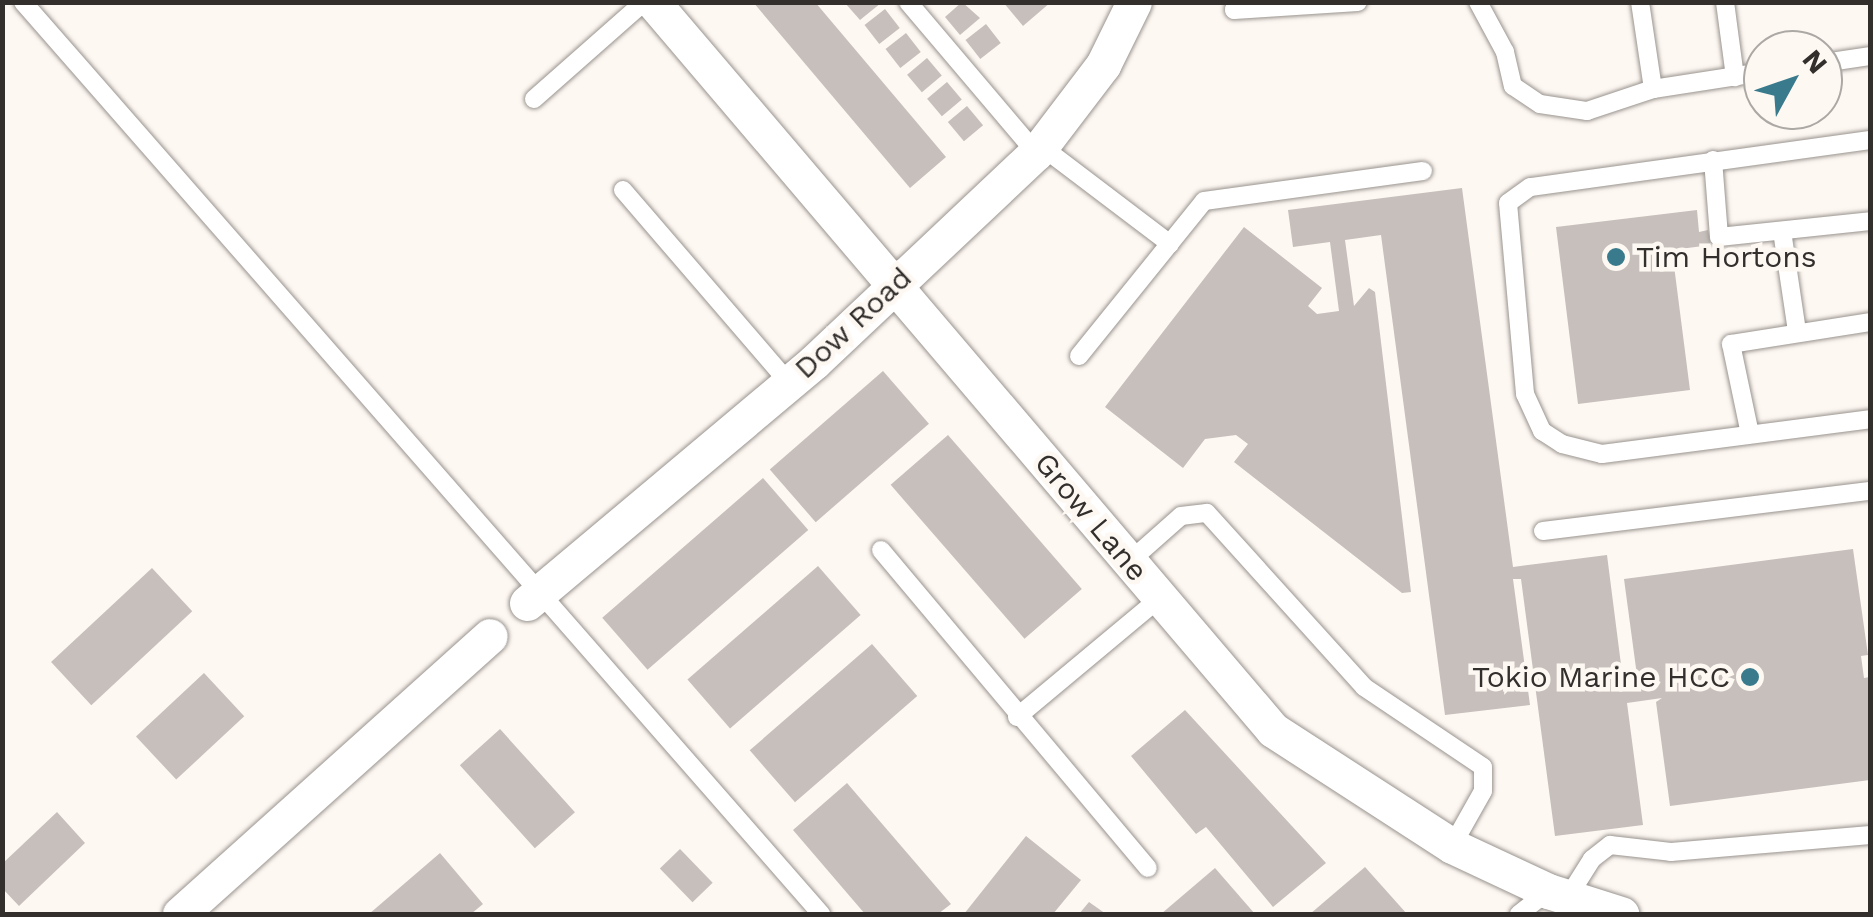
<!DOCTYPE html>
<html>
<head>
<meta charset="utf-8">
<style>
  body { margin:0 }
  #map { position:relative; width:1873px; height:917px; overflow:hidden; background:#fef8f3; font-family:"Work Sans",sans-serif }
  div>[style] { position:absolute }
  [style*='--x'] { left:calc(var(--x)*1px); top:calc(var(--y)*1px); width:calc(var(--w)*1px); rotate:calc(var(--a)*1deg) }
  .building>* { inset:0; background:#c6bfbb; transform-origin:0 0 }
  .roads { filter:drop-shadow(0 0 2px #99938e) drop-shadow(0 0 2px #99938e) }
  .lane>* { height:18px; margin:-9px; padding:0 9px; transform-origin:9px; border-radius:9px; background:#fff }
  .street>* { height:35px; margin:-17.5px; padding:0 17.5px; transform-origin:17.5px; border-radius:17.5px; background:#fff }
  .dots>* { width:28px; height:28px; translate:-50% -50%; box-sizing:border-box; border:5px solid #fef8f3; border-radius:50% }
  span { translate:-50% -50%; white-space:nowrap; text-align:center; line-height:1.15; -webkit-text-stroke:9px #fef8f3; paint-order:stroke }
  .poi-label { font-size:30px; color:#322f2d }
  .left { translate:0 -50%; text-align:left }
  .right { translate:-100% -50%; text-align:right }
  .street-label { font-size:30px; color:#322f2d }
  .frame { position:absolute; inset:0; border:5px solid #322f2d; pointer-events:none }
  .north { position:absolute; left:1743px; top:30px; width:100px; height:100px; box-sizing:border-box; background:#fef8f3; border:2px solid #aca8a4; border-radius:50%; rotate:50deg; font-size:28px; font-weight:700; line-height:40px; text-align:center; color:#322f2d }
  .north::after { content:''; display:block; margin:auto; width:35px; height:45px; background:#397b8d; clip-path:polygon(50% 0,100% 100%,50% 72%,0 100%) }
</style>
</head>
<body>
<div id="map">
  <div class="building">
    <i style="clip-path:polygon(753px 2px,815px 2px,946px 157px,910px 188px)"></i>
    <i style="clip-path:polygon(962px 2px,980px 18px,960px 35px,945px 17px)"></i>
    <i style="clip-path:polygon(1003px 2px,1051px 2px,1023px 26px)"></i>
    <i style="clip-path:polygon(845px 3px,881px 3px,860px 20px)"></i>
    <i style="left:885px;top:9px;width:24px;height:26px;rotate:52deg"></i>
    <i style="left:986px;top:24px;width:24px;height:26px;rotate:52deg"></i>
    <i style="left:906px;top:33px;width:24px;height:26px;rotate:52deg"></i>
    <i style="left:927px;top:58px;width:23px;height:26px;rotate:50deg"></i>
    <i style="left:947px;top:82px;width:23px;height:26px;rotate:50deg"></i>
    <i style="left:967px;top:106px;width:25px;height:25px;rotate:50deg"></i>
    <i style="clip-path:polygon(1462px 188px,1513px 567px,1607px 555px,1624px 688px,1660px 684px,1638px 683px,1624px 579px,1853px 549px,1868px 655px,1861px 656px,1864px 678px,1870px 677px,1870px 780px,1670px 806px,1656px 702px,1662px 698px,1627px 703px,1643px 825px,1555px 836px,1521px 579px,1513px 579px,1530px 705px,1445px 715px,1381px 235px,1345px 240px,1354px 306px,1369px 288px,1375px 292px,1411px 592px,1402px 593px,1234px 462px,1248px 444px,1236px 435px,1205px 439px,1183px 468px,1105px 407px,1244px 227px,1322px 288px,1308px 306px,1317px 314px,1339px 311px,1330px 242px,1293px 247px,1288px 210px)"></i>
    <i style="clip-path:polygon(1697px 210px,1699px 232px,1708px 230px,1711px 245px,1672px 250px,1690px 390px,1578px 404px,1556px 227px)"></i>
    <i style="left:883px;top:371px;width:70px;height:150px;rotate:49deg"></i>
    <i style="left:948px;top:435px;width:204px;height:76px;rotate:49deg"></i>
    <i style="left:763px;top:478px;width:69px;height:213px;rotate:49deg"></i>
    <i style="left:818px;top:566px;width:65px;height:173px;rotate:49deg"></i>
    <i style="left:152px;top:568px;width:59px;height:138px;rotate:47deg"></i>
    <i style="left:872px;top:644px;width:69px;height:162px;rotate:49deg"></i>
    <i style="left:204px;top:673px;width:59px;height:93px;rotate:47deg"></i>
    <i style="clip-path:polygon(1185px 710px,1326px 863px,1273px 907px,1206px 827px,1196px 834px,1131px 756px)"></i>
    <i style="left:500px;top:729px;width:112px;height:54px;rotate:48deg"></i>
    <i style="clip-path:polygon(847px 783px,951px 904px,938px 914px,865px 914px,793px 830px)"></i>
    <i style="clip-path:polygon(57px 812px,85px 843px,19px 906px,2px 888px,2px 864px)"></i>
    <i style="clip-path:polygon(1026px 836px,1081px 880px,1053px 914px,964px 914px)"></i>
    <i style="left:680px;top:849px;width:47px;height:28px;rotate:46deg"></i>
    <i style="clip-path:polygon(440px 853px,483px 904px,471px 914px,369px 914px)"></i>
    <i style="clip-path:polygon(1365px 867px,1407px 914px,1310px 914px)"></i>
    <i style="clip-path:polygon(1215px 868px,1255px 914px,1161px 914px)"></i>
    <i style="clip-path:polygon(1089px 902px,1106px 914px,1079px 914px)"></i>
  </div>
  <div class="roads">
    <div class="lane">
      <i style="--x:23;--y:2;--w:1212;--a:48.81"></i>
      <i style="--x:908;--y:2;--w:198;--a:49.7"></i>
      <i style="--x:1236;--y:2;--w:8;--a:104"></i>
      <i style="--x:1234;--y:10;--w:124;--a:-3.7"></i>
      <i style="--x:1478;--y:2;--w:57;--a:61.6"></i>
      <i style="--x:1505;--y:52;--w:35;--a:77"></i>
      <i style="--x:1513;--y:86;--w:32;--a:34"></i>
      <i style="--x:1540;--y:104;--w:48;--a:8.5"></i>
      <i style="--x:1587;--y:111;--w:70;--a:-18.4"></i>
      <i style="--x:1653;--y:89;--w:111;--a:-8.8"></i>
      <i style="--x:1640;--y:2;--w:88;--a:81.5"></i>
      <i style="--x:1725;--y:2;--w:76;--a:82.4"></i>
      <i style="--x:1823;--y:63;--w:48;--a:-8.5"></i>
      <i style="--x:534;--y:99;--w:147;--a:-41.4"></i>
      <i style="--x:1870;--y:140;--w:343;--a:172.1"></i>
      <i style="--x:1530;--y:187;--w:27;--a:144"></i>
      <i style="--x:1508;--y:203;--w:192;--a:84.9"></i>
      <i style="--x:1525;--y:394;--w:41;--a:65.3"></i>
      <i style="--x:1542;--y:431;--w:24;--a:33"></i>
      <i style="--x:1562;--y:444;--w:41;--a:14"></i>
      <i style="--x:1602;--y:454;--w:270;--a:-7.4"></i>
      <i style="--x:1041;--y:146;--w:162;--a:37.2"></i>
      <i style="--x:1713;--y:160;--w:77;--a:85.5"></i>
      <i style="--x:1719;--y:237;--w:152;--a:-6"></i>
      <i style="--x:623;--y:190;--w:255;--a:49.3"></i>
      <i style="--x:1782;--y:231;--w:101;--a:81.5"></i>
      <i style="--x:1079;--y:356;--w:199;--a:-51.1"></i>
      <i style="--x:1204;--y:201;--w:221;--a:-7.8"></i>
      <i style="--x:1750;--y:434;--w:92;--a:-101.9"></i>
      <i style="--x:1731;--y:344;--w:141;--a:-9"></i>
      <i style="--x:1543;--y:531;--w:329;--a:-7"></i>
      <i style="--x:881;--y:550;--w:415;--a:50"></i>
      <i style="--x:1129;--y:562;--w:69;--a:-41.5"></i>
      <i style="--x:1181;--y:516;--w:26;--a:-7"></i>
      <i style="--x:1207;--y:513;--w:234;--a:47.9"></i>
      <i style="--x:1364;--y:687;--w:143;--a:33.9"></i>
      <i style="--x:1483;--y:767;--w:24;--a:90"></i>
      <i style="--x:1483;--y:791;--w:63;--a:119.4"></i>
      <i style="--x:1017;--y:717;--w:186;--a:-39.8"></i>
      <i style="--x:1568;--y:897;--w:45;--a:-57.7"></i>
      <i style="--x:1592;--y:859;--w:23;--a:-38"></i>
      <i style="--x:1610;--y:845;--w:61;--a:6.5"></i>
      <i style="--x:1671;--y:852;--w:200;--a:-4.9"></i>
      <i style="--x:1519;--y:914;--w:37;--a:-38"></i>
    </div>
    <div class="street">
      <i style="--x:653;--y:2;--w:956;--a:49.58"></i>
      <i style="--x:1273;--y:730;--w:213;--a:32.9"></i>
      <i style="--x:1452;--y:846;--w:106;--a:25.1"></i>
      <i style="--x:1548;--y:891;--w:77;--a:17.5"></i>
      <i style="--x:527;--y:603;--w:375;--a:-40"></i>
      <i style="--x:814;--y:362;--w:305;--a:-43.3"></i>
      <i style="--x:1036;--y:153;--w:111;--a:-52.7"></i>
      <i style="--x:1103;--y:65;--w:70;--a:-63.8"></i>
      <i style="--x:180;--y:914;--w:416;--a:-41.9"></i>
    </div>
  </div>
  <div class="dots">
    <i style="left:1616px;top:257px;background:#397b8d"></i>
    <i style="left:1750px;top:677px;background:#397b8d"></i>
  </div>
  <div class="poi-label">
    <span class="left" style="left:1636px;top:257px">Tim Hortons</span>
    <span class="right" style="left:1730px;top:677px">Tokio Marine HCC</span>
  </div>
  <div class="street-label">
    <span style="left:853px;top:323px;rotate:-43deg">Dow Road</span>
    <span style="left:1091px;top:517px;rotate:50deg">Grow Lane</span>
  </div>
  <div class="frame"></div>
  <div class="north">N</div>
</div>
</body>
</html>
